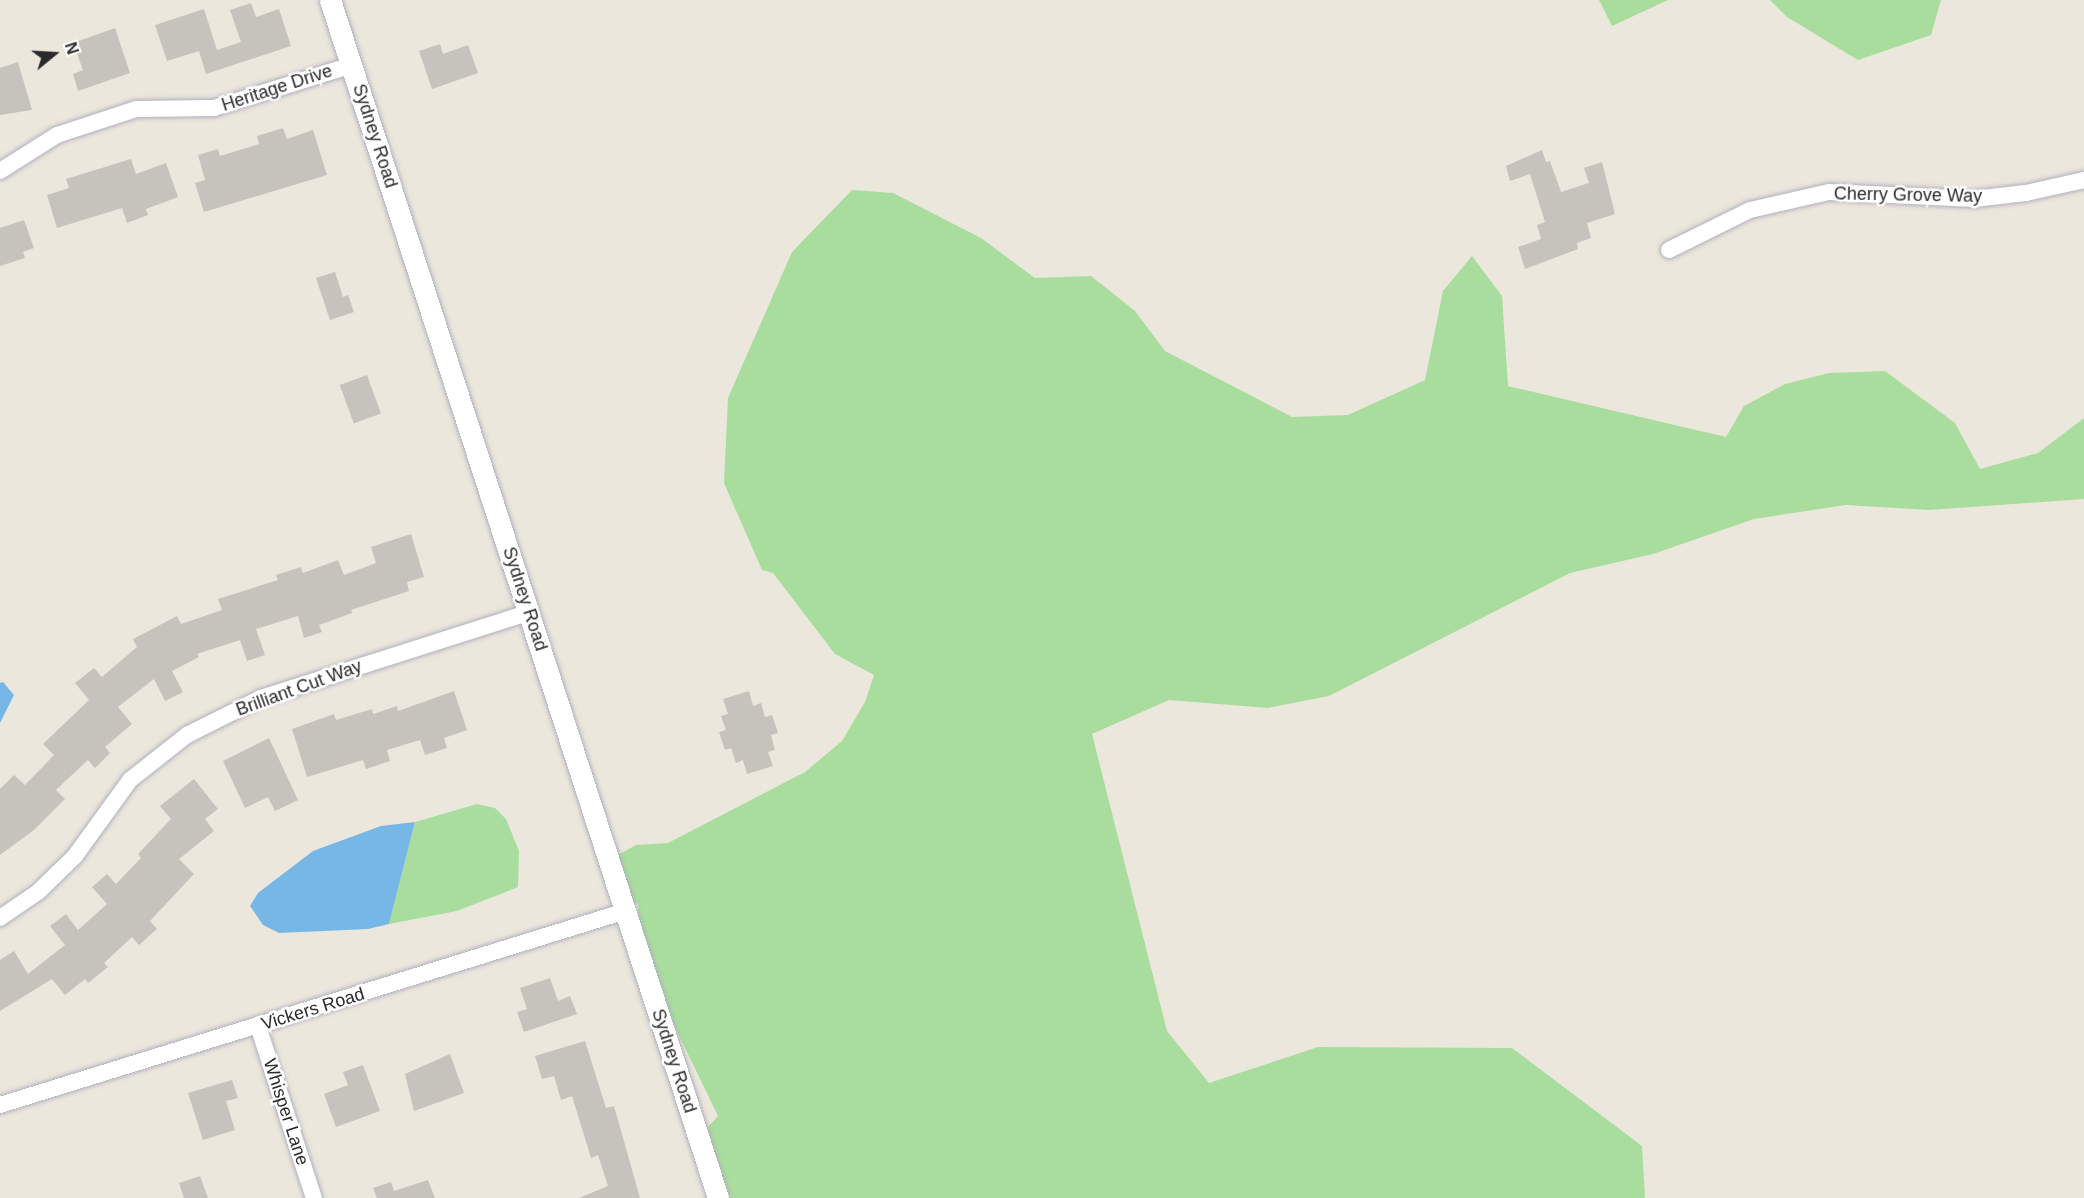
<!DOCTYPE html>
<html>
<head>
<meta charset="utf-8">
<style>
  body { margin:0 }
  #map { position:relative; width:2084px; height:1198px; overflow:hidden; background:#ebe7dd; font-family:Arial,sans-serif }
  div>[style] { position:absolute }
  [style*='--x'] { left:calc(var(--x)*1px); top:calc(var(--y)*1px); width:calc(var(--w)*1px); rotate:calc(var(--a)*1deg) }
  .green>* { inset:0; background:#a9dd9d }
  .water>* { inset:0; background:#77b7e5 }
  .building>* { inset:0; background:#c6c3bc; transform-origin:0 0 }
  .roads { filter:drop-shadow(0 0 2px #b0b0bc) drop-shadow(0 0 2px #b0b0bc) }
  .minor>* { height:16px; margin:-8px; padding:0 8px; transform-origin:8px; border-radius:8px; background:#fff }
  .tertiary>* { height:21px; margin:-10.5px; padding:0 10.5px; transform-origin:10.5px; border-radius:10.5px; background:#fff }
  span { translate:-50% -50%; white-space:nowrap; text-align:center; line-height:1.15; -webkit-text-stroke:5px #fff; paint-order:stroke }
  .street-label { font-size:18px; color:#2a2a2a }
  .north { position:absolute; left:24px; top:24px; width:60px; height:60px; -webkit-text-stroke:4px #fff; paint-order:stroke; rotate:72deg; font-size:16px; font-weight:700; line-height:24px; text-align:center; color:#2a2a2a }
  .north::after { content:''; display:block; margin:auto; width:21px; height:27px; background:#2a2a2a; clip-path:polygon(50% 0,100% 100%,50% 72%,0 100%) }
</style>
</head>
<body>
<div id="map">
  <div class="green">
    <i style="clip-path:polygon(1599px 0,1668px 0,1612px 26px)"></i>
    <i style="clip-path:polygon(1770px 0,1941px 0,1931px 35px,1858px 60px,1787px 17px)"></i>
    <i style="clip-path:polygon(852px 190px,893px 193px,981px 238px,1035px 278px,1091px 276px,1135px 311px,1165px 351px,1292px 417px,1348px 415px,1425px 380px,1443px 291px,1472px 256px,1502px 296px,1508px 386px,1726px 437px,1744px 406px,1785px 384px,1829px 373px,1885px 371px,1955px 423px,1980px 469px,2038px 453px,2084px 418px,2084px 499px,1929px 510px,1846px 505px,1754px 519px,1653px 554px,1570px 573px,1329px 696px,1268px 708px,1169px 700px,1092px 734px,1167px 1031px,1209px 1083px,1318px 1047px,1512px 1048px,1642px 1146px,1645px 1198px,729px 1198px,706px 1129px,718px 1116px,671px 1019px,639px 922px,638px 903px,633px 904px,618px 855px,636px 845px,668px 843px,805px 772px,842px 741px,865px 702px,874px 675px,835px 654px,773px 573px,762px 570px,724px 483px,728px 398px,792px 252px)"></i>
    <i style="clip-path:polygon(477px 804px,495px 808px,506px 819px,519px 851px,518px 887px,457px 911px,389px 924px,415px 822px)"></i>
  </div>
  <div class="water">
    <i style="clip-path:polygon(3px 682px,14px 695px,0 723px,0 683px)"></i>
    <i style="clip-path:polygon(415px 822px,389px 924px,368px 929px,279px 933px,263px 925px,250px 906px,258px 893px,313px 851px,381px 826px)"></i>
  </div>
  <div class="building">
    <i style="clip-path:polygon(251px 3px,256px 17px,279px 9px,291px 46px,206px 74px,199px 51px,167px 61px,155px 25px,204px 9px,217px 50px,241px 42px,230px 10px)"></i>
    <i style="clip-path:polygon(115px 28px,130px 73px,78px 91px,73px 74px,83px 70px,73px 43px)"></i>
    <i style="clip-path:polygon(440px 44px,443px 54px,468px 45px,478px 73px,432px 89px,419px 51px)"></i>
    <i style="clip-path:polygon(18px 62px,32px 110px,0 115px,0 68px)"></i>
    <i style="clip-path:polygon(283px 128px,287px 139px,313px 130px,327px 175px,204px 212px,195px 183px,205px 180px,198px 155px,218px 149px,220px 156px,259px 144px,257px 136px)"></i>
    <i style="clip-path:polygon(1542px 150px,1546px 162px,1550px 161px,1561px 192px,1589px 183px,1584px 168px,1602px 162px,1615px 214px,1587px 223px,1591px 238px,1577px 243px,1578px 249px,1525px 269px,1518px 247px,1541px 239px,1537px 225px,1545px 222px,1530px 174px,1510px 181px,1506px 166px)"></i>
    <i style="clip-path:polygon(131px 159px,136px 174px,166px 163px,178px 197px,146px 209px,148px 215px,127px 223px,122px 208px,57px 228px,47px 195px,69px 188px,66px 179px)"></i>
    <i style="clip-path:polygon(24px 220px,34px 248px,23px 252px,25px 258px,0 266px,0 228px)"></i>
    <i style="clip-path:polygon(335px 272px,343px 297px,348px 295px,354px 312px,330px 320px,316px 278px)"></i>
    <i style="left:367px;top:375px;width:41px;height:29px;rotate:70deg"></i>
    <i style="clip-path:polygon(411px 534px,424px 577px,407px 582px,409px 591px,351px 610px,352px 613px,319px 625px,322px 632px,304px 638px,298px 616px,256px 629px,265px 655px,247px 661px,240px 640px,197px 654px,199px 657px,172px 671px,183px 692px,165px 701px,154px 679px,118px 707px,132px 724px,105px 747px,110px 753px,95px 768px,88px 760px,56px 790px,65px 799px,34px 830px,0 855px,0 789px,14px 775px,25px 785px,54px 755px,43px 744px,89px 700px,75px 683px,94px 668px,102px 677px,137px 647px,133px 639px,177px 616px,181px 624px,222px 610px,218px 599px,278px 580px,276px 575px,301px 567px,303px 573px,338px 560px,344px 575px,376px 563px,371px 547px)"></i>
    <i style="clip-path:polygon(454px 691px,467px 730px,444px 738px,447px 748px,425px 755px,420px 740px,387px 750px,390px 761px,366px 769px,363px 760px,307px 777px,292px 729px,334px 714px,336px 720px,372px 709px,373px 714px,397px 706px,398px 711px)"></i>
    <i style="clip-path:polygon(749px 691px,753px 706px,761px 703px,765px 717px,772px 715px,778px 733px,771px 735px,775px 750px,768px 752px,773px 766px,747px 774px,743px 760px,736px 763px,731px 748px,725px 750px,719px 732px,726px 730px,721px 716px,728px 714px,723px 699px)"></i>
    <i style="clip-path:polygon(269px 738px,298px 800px,275px 811px,268px 797px,245px 808px,223px 761px)"></i>
    <i style="clip-path:polygon(194px 779px,218px 809px,205px 819px,214px 831px,179px 859px,194px 874px,150px 921px,157px 929px,139px 945px,132px 937px,104px 963px,108px 967px,88px 983px,85px 979px,65px 995px,52px 979px,0 1011px,0 960px,14px 951px,28px 974px,65px 945px,50px 926px,66px 914px,78px 930px,107px 904px,92px 887px,107px 874px,116px 884px,141px 858px,138px 854px,171px 819px,160px 806px)"></i>
    <i style="clip-path:polygon(550px 978px,558px 1001px,570px 996px,577px 1014px,524px 1032px,517px 1012px,527px 1009px,520px 988px)"></i>
    <i style="clip-path:polygon(585px 1041px,606px 1108px,614px 1106px,640px 1198px,579px 1198px,608px 1186px,598px 1155px,591px 1158px,572px 1096px,561px 1100px,554px 1076px,542px 1079px,535px 1056px)"></i>
    <i style="clip-path:polygon(450px 1054px,464px 1093px,414px 1111px,405px 1074px)"></i>
    <i style="clip-path:polygon(363px 1065px,380px 1111px,336px 1127px,324px 1094px,348px 1085px,343px 1072px)"></i>
    <i style="clip-path:polygon(232px 1080px,238px 1098px,226px 1101px,235px 1130px,203px 1140px,188px 1093px)"></i>
    <i style="clip-path:polygon(200px 1176px,208px 1198px,184px 1198px,179px 1183px)"></i>
    <i style="clip-path:polygon(428px 1180px,435px 1198px,377px 1198px,373px 1188px,391px 1182px,394px 1191px)"></i>
  </div>
  <div class="roads">
    <div class="minor">
      <i style="--x:0;--y:171;--w:67;--a:-32.3"></i>
      <i style="--x:57;--y:135;--w:83;--a:-18.2"></i>
      <i style="--x:136;--y:109;--w:78;--a:-0.7"></i>
      <i style="--x:214;--y:108;--w:145;--a:-17.3"></i>
      <i style="--x:1669;--y:250;--w:90;--a:-26.3"></i>
      <i style="--x:1750;--y:210;--w:81;--a:-12.8"></i>
      <i style="--x:1829;--y:192;--w:145;--a:2.8"></i>
      <i style="--x:1974;--y:199;--w:52;--a:-6.6"></i>
      <i style="--x:2026;--y:193;--w:59;--a:-12.6"></i>
      <i style="--x:0;--y:918;--w:46;--a:-34.4"></i>
      <i style="--x:38;--y:892;--w:52;--a:-44.2"></i>
      <i style="--x:75;--y:856;--w:94;--a:-54.1"></i>
      <i style="--x:130;--y:780;--w:73;--a:-38.3"></i>
      <i style="--x:187;--y:735;--w:83;--a:-26.6"></i>
      <i style="--x:261;--y:698;--w:282;--a:-17.7"></i>
      <i style="--x:258;--y:1026;--w:181;--a:72"></i>
      <i style="--x:0;--y:1105;--w:655;--a:-17.22"></i>
    </div>
    <div class="tertiary">
      <i style="--x:330;--y:0;--w:1259;--a:72.05"></i>
    </div>
  </div>
  <div class="street-label">
    <span style="left:277px;top:88px;rotate:-18deg">Heritage Drive</span>
    <span style="left:375px;top:136px;rotate:72deg">Sydney Road</span>
    <span style="left:1908px;top:195px;rotate:1deg">Cherry Grove Way</span>
    <span style="left:525px;top:599px;rotate:72deg">Sydney Road</span>
    <span style="left:299px;top:688px;rotate:-20deg">Brilliant Cut Way</span>
    <span style="left:313px;top:1009px;rotate:-17deg">Vickers Road</span>
    <span style="left:674px;top:1061px;rotate:72deg">Sydney Road</span>
    <span style="left:286px;top:1112px;rotate:72deg">Whisper Lane</span>
  </div>
  <div class="north">N</div>
</div>
</body>
</html>
